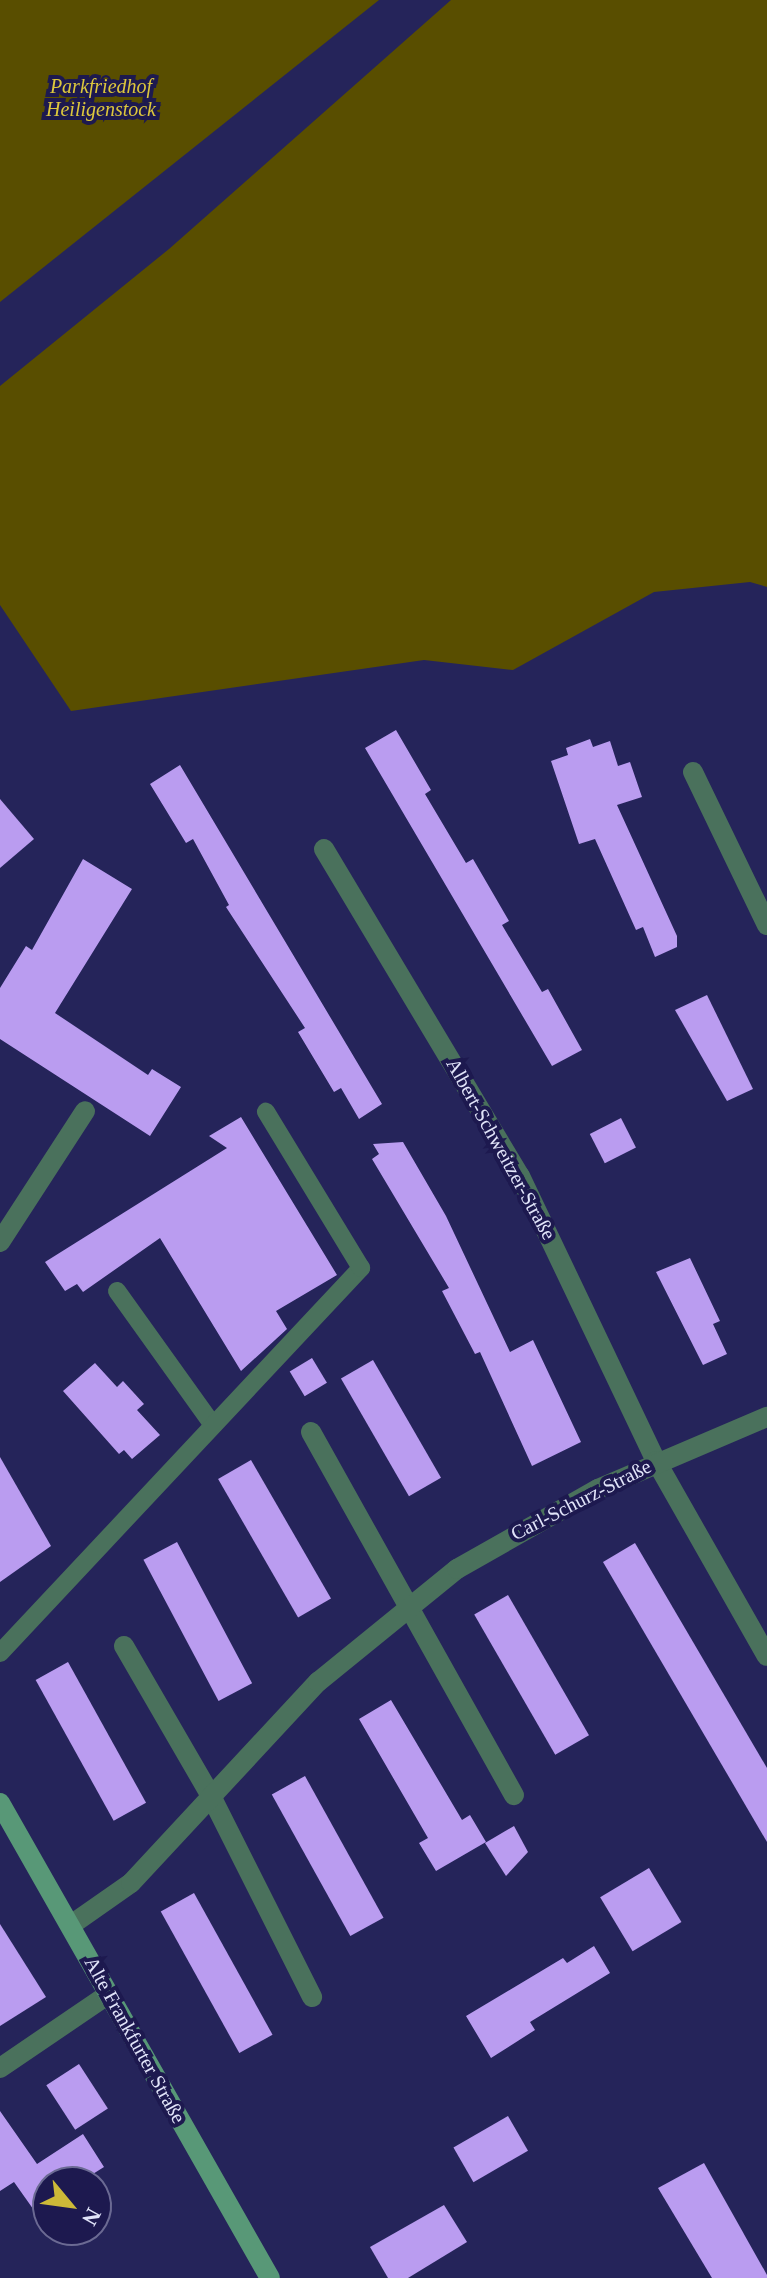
<!DOCTYPE html>
<html>
<head>
<meta charset="utf-8">
<style>
  body { margin:0 }
  #map { position:relative; width:767px; height:2278px; overflow:hidden; background:#25245a; font-family:Georgia,serif }
  div>[style] { position:absolute }
  [style*='--x'] { left:calc(var(--x)*1px); top:calc(var(--y)*1px); width:calc(var(--w)*1px); rotate:calc(var(--a)*1deg) }
  .green>* { inset:0; background:#594e00 }
  .building>* { inset:0; background:#ba9cf0; transform-origin:0 0 }
  .lane>* { height:18px; margin:-9px; padding:0 9px; transform-origin:9px; border-radius:9px; background:#4a715c }
  .street>* { height:20px; margin:-10px; padding:0 10px; transform-origin:10px; border-radius:10px; background:#4a715c }
  .secondary>* { height:20px; margin:-10px; padding:0 10px; transform-origin:10px; border-radius:10px; background:#589877 }
  span { translate:-50% -50%; white-space:nowrap; text-align:center; line-height:1.15; -webkit-text-stroke:8px #1d194f; paint-order:stroke }
  .park-label { font-size:20px; color:#ddc73c; font-style:italic }
  .street-label { font-size:20px; color:#e1e4f9 }
  .north { position:absolute; left:32px; top:2166px; width:80px; height:80px; box-sizing:border-box; background:#1d194f; border:2px solid #6b6a93; border-radius:50%; rotate:119deg; font-size:22px; font-weight:700; line-height:32px; text-align:center; color:#e1e4f9 }
  .north::after { content:''; display:block; margin:auto; width:28px; height:36px; background:#cdb938; clip-path:polygon(50% 0,100% 100%,50% 72%,0 100%) }
</style>
</head>
<body>
<div id="map">
  <div class="green">
    <i style="clip-path:polygon(0 0,379px 0,0 302px)"></i>
    <i style="clip-path:polygon(451px 0,767px 0,767px 587px,750px 582px,654px 592px,513px 670px,424px 660px,71px 711px,0 605px,0 386px,169px 249px)"></i>
  </div>
  <div class="building">
    <i style="clip-path:polygon(396px 730px,431px 790px,425px 794px,466px 863px,473px 859px,509px 921px,502px 925px,542px 992px,548px 989px,582px 1050px,552px 1066px,365px 748px)"></i>
    <i style="clip-path:polygon(590px 739px,593px 747px,610px 741px,618px 766px,630px 762px,642px 797px,617px 805px,677px 936px,677px 947px,655px 957px,643px 927px,636px 930px,595px 839px,579px 844px,551px 761px,568px 755px,566px 748px)"></i>
    <i style="clip-path:polygon(180px 765px,382px 1104px,359px 1119px,341px 1088px,334px 1092px,298px 1032px,305px 1028px,226px 907px,229px 905px,193px 839px,186px 843px,150px 784px)"></i>
    <i style="clip-path:polygon(0 799px,34px 839px,0 868px)"></i>
    <i style="clip-path:polygon(83px 859px,132px 889px,55px 1013px,148px 1075px,152px 1069px,181px 1087px,150px 1136px,0 1039px,0 988px,26px 946px,32px 950px)"></i>
    <i style="clip-path:polygon(707px 995px,753px 1089px,727px 1101px,675px 1010px)"></i>
    <i style="clip-path:polygon(241px 1117px,337px 1275px,276px 1311px,287px 1329px,241px 1371px,160px 1238px,83px 1292px,77px 1284px,65px 1291px,45px 1262px,227px 1148px,209px 1136px)"></i>
    <i style="left:621px;top:1118px;width:33px;height:35px;rotate:63deg"></i>
    <i style="clip-path:polygon(403px 1142px,446px 1216px,510px 1352px,533px 1340px,581px 1442px,532px 1466px,480px 1352px,475px 1354px,442px 1291px,449px 1288px,372px 1159px,379px 1154px,373px 1144px)"></i>
    <i style="clip-path:polygon(690px 1258px,720px 1321px,713px 1324px,727px 1354px,703px 1365px,656px 1272px)"></i>
    <i style="left:312px;top:1358px;width:29px;height:26px;rotate:59deg"></i>
    <i style="left:373px;top:1360px;width:136px;height:37px;rotate:60deg"></i>
    <i style="clip-path:polygon(95px 1363px,117px 1387px,123px 1381px,144px 1404px,137px 1410px,160px 1435px,132px 1459px,124px 1450px,119px 1454px,63px 1391px)"></i>
    <i style="clip-path:polygon(0 1457px,51px 1546px,0 1582px)"></i>
    <i style="left:251px;top:1460px;width:160px;height:38px;rotate:60deg"></i>
    <i style="left:177px;top:1542px;width:160px;height:38px;rotate:62deg"></i>
    <i style="clip-path:polygon(635px 1543px,767px 1768px,767px 1842px,603px 1562px)"></i>
    <i style="left:508px;top:1595px;width:162px;height:39px;rotate:60deg"></i>
    <i style="left:68px;top:1662px;width:161px;height:37px;rotate:61deg"></i>
    <i style="clip-path:polygon(391px 1700px,462px 1820px,470px 1815px,486px 1842px,436px 1871px,419px 1843px,428px 1838px,359px 1719px)"></i>
    <i style="left:305px;top:1776px;width:162px;height:38px;rotate:61deg"></i>
    <i style="clip-path:polygon(514px 1826px,528px 1852px,506px 1876px,485px 1843px)"></i>
    <i style="left:649px;top:1868px;width:63px;height:57px;rotate:59deg"></i>
    <i style="left:194px;top:1893px;width:162px;height:38px;rotate:61deg"></i>
    <i style="clip-path:polygon(0 1924px,46px 1997px,0 2026px)"></i>
    <i style="clip-path:polygon(594px 1946px,610px 1973px,530px 2022px,535px 2030px,491px 2058px,466px 2016px,563px 1958px,567px 1963px)"></i>
    <i style="left:79px;top:2064px;width:53px;height:39px;rotate:57deg"></i>
    <i style="clip-path:polygon(0 2111px,37px 2164px,83px 2134px,104px 2167px,80px 2182px,48px 2182px,48px 2230px,14px 2182px,0 2191px)"></i>
    <i style="left:508px;top:2116px;width:40px;height:63px;rotate:60deg"></i>
    <i style="clip-path:polygon(704px 2163px,767px 2275px,767px 2278px,712px 2278px,658px 2188px)"></i>
    <i style="clip-path:polygon(444px 2205px,467px 2242px,408px 2278px,388px 2278px,370px 2247px)"></i>
  </div>
  <div class="lane">
    <i style="--x:117;--y:1291;--w:165;--a:54.4"></i>
    <i style="--x:0;--y:1653;--w:528;--a:-46.84"></i>
    <i style="--x:361;--y:1268;--w:183;--a:-121.3"></i>
  </div>
  <div class="street">
    <i style="--x:693;--y:772;--w:170;--a:64.2"></i>
    <i style="--x:324;--y:849;--w:381;--a:59.1"></i>
    <i style="--x:520;--y:1176;--w:316;--a:64.5"></i>
    <i style="--x:656;--y:1461;--w:224;--a:60.4"></i>
    <i style="--x:0;--y:1242;--w:156;--a:-57"></i>
    <i style="--x:311;--y:1432;--w:416;--a:60.8"></i>
    <i style="--x:124;--y:1646;--w:173;--a:59.9"></i>
    <i style="--x:211;--y:1796;--w:225;--a:63.3"></i>
    <i style="--x:71;--y:1925;--w:73;--a:-35"></i>
    <i style="--x:131;--y:1883;--w:275;--a:-47.1"></i>
    <i style="--x:318;--y:1682;--w:179;--a:-39.1"></i>
    <i style="--x:457;--y:1569;--w:162;--a:-29.6"></i>
    <i style="--x:598;--y:1489;--w:184;--a:-23.1"></i>
    <i style="--x:0;--y:2068;--w:132;--a:-34.2"></i>
  </div>
  <div class="secondary">
    <i style="--x:0;--y:1803;--w:546;--a:60.39"></i>
  </div>
  <div class="park-label">
    <span style="left:101px;top:98px">Parkfriedhof<br>Heiligenstock</span>
  </div>
  <div class="street-label">
    <span style="left:501px;top:1149px;rotate:61deg">Albert-Schweitzer-Straße</span>
    <span style="left:581px;top:1500px;rotate:-27deg">Carl-Schurz-Straße</span>
    <span style="left:135px;top:2040px;rotate:61deg">Alte Frankfurter Straße</span>
  </div>
  <div class="north">N</div>
</div>
</body>
</html>
